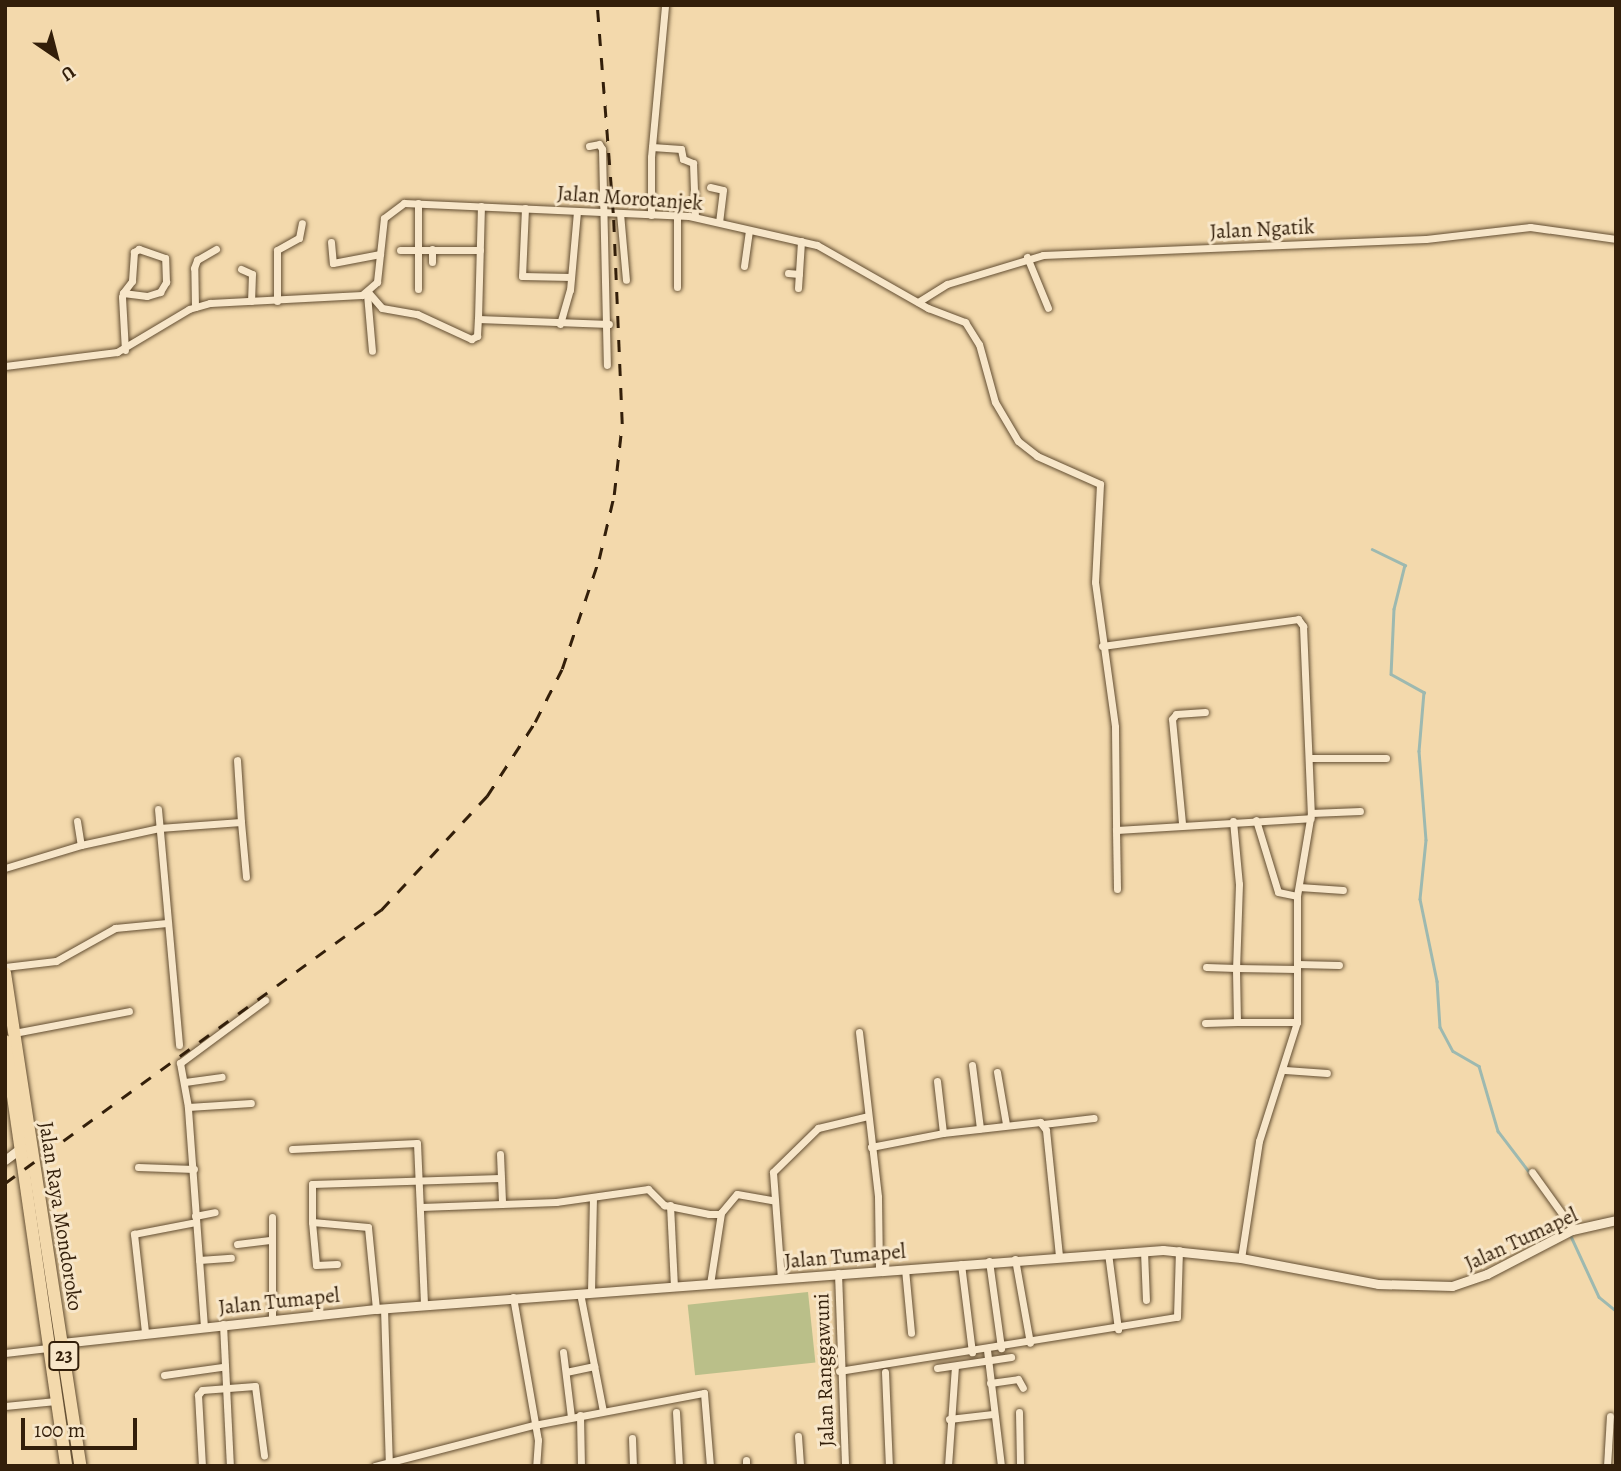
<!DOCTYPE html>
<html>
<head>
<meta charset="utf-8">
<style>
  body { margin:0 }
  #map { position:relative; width:1621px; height:1471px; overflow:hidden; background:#f3d9ac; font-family:Alegreya,serif }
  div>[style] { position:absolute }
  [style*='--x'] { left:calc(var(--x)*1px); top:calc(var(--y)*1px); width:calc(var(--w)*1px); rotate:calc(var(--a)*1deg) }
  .green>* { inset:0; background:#babf89; transform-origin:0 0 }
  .stream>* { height:2.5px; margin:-1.25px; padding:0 1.25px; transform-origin:1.25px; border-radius:1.25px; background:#9db9b0 }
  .roads { filter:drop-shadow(0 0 2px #634e32) drop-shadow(0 0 2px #634e32) }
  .minor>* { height:7px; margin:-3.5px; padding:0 3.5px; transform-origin:3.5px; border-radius:3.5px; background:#f7e6c9 }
  .tertiary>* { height:9px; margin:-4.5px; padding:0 4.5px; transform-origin:4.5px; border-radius:4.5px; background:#f7e6c9 }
  .trunk>* { height:12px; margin:-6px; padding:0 6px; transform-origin:6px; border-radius:6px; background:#f3d9ac }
  .rail>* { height:2.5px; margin-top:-1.25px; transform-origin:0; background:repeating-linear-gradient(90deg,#331f0a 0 12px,transparent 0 24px) }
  span { translate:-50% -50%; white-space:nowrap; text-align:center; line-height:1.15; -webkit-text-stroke:6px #f7e6c9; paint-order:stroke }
  .shield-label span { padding:2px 5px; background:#f7e6c9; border:2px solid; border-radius:5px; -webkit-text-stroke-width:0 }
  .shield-label { font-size:19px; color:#331f0a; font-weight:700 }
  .street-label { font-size:21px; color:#331f0a }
  .frame { position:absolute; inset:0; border:7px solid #331f0a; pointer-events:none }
  .north { position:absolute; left:21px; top:21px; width:70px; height:70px; -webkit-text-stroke:5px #f7e6c9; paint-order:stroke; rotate:145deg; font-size:19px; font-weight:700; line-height:28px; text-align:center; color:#331f0a }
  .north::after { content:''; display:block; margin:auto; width:24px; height:32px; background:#331f0a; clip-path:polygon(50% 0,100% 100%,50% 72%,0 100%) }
  .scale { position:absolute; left:21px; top:1418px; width:116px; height:32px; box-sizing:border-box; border:4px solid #331f0a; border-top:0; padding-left:9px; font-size:21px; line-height:24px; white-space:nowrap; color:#331f0a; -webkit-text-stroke:5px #f7e6c9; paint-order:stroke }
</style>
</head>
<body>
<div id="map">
  <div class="green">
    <i style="left:808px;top:1292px;width:71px;height:121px;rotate:84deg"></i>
  </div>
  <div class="stream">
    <i style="--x:1372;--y:549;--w:37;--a:26"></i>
    <i style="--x:1405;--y:565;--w:45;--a:104"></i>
    <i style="--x:1394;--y:609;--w:65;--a:92.6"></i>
    <i style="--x:1391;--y:674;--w:38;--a:29"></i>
    <i style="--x:1424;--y:692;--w:59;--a:94.8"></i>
    <i style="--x:1419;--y:751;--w:89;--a:85.5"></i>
    <i style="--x:1426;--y:840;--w:59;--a:95.8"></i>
    <i style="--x:1420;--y:899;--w:84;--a:78.3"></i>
    <i style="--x:1437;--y:981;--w:46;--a:86.3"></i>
    <i style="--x:1440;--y:1027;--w:27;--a:62"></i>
    <i style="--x:1453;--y:1051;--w:30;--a:30"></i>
    <i style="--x:1479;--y:1066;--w:68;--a:73.7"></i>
    <i style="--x:1498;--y:1131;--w:53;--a:52.7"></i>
    <i style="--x:1570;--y:1234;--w:69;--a:65.3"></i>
    <i style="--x:1599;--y:1297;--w:22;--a:39"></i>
  </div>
  <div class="roads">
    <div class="minor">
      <i style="--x:589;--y:146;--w:10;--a:-11"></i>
      <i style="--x:599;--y:144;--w:6;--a:59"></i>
      <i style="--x:602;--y:149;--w:216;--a:88.7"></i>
      <i style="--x:652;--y:147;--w:29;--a:4"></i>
      <i style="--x:681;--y:149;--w:10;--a:79"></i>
      <i style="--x:683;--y:159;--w:11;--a:22"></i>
      <i style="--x:693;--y:163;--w:54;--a:87.9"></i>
      <i style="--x:710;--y:187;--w:13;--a:13"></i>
      <i style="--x:723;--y:190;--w:32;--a:97"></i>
      <i style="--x:418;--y:203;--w:86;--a:90"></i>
      <i style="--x:525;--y:208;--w:68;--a:92.5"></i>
      <i style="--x:522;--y:276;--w:49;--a:1.2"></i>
      <i style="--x:620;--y:213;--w:67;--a:84.9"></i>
      <i style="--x:651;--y:215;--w:58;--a:-90"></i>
      <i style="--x:651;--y:157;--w:153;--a:-84.7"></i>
      <i style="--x:331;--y:242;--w:21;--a:85"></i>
      <i style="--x:333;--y:263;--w:48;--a:-10.8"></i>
      <i style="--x:400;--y:250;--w:80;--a:0"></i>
      <i style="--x:1027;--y:257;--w:55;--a:67.6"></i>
      <i style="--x:432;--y:262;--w:13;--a:-90"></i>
      <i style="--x:744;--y:266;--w:34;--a:-82"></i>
      <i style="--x:241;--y:269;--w:12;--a:24"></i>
      <i style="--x:252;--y:274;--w:27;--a:92"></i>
      <i style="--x:788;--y:273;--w:11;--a:5"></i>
      <i style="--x:677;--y:287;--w:71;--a:-90"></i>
      <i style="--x:798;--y:288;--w:47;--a:-86.3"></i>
      <i style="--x:368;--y:292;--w:21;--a:49"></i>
      <i style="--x:382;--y:308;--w:36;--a:10"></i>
      <i style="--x:417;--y:314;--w:60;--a:24.8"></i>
      <i style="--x:471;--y:339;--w:7;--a:-27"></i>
      <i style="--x:477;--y:336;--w:17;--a:-87"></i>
      <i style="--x:478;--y:319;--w:131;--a:2.2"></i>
      <i style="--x:123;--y:293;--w:24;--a:7"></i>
      <i style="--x:147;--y:296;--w:14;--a:-17"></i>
      <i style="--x:160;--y:292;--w:12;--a:-59"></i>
      <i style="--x:166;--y:282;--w:24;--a:-92"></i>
      <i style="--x:165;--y:258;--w:28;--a:-161"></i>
      <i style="--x:139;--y:249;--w:6;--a:149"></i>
      <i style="--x:134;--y:252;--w:29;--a:94"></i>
      <i style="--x:132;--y:281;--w:15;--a:127"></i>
      <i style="--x:123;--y:293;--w:4;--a:104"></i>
      <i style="--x:122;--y:297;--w:53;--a:86.8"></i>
      <i style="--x:367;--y:294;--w:57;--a:85"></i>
      <i style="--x:277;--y:301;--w:51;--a:-90"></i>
      <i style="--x:277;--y:250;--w:25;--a:-29"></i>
      <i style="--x:299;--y:238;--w:15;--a:-79"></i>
      <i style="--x:918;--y:302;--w:34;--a:-32"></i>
      <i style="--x:947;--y:284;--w:100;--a:-16.8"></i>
      <i style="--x:1043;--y:255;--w:383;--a:-2.4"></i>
      <i style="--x:1426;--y:239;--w:105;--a:-6.6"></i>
      <i style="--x:1530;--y:227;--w:87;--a:7.9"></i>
      <i style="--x:195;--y:307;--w:39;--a:-91"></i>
      <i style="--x:194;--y:268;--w:9;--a:-69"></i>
      <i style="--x:197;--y:260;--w:22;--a:-30"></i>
      <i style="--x:478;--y:319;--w:113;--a:-88.5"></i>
      <i style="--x:560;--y:324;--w:35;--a:-74"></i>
      <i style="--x:570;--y:290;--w:78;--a:-84.9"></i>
      <i style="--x:5;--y:366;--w:113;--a:-7.1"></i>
      <i style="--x:117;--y:352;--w:84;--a:-30.8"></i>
      <i style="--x:189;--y:309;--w:22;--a:-16"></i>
      <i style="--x:210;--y:303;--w:152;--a:-3"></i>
      <i style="--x:362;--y:295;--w:20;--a:-41"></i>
      <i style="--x:377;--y:282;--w:64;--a:-83.8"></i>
      <i style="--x:384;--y:218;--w:25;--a:-37"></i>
      <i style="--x:404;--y:203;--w:285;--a:2.6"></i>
      <i style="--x:689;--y:216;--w:131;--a:12.8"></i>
      <i style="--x:817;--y:245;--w:128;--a:29.6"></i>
      <i style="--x:928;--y:308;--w:40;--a:21"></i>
      <i style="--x:965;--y:322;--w:26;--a:58"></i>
      <i style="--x:979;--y:344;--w:60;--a:74.6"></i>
      <i style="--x:995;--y:402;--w:45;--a:59.5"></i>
      <i style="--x:1018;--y:441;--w:24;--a:38"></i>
      <i style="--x:1037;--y:456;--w:69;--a:24"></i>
      <i style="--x:1100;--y:484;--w:98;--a:92.9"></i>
      <i style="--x:1095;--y:582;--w:146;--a:82.1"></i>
      <i style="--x:1115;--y:727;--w:103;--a:89.4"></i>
      <i style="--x:1116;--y:830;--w:195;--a:-3.5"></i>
      <i style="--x:1102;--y:646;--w:198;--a:-7.8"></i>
      <i style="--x:1298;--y:619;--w:9;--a:54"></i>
      <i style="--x:1303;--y:626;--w:187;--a:87.6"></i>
      <i style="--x:1311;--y:813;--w:84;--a:99.6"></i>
      <i style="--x:1297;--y:896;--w:126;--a:90"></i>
      <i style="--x:1297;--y:1022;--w:125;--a:107.7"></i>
      <i style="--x:1259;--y:1141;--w:118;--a:98.7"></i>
      <i style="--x:1310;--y:758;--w:76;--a:0"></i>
      <i style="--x:158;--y:809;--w:237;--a:84.9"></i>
      <i style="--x:1311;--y:813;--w:49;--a:-2.3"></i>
      <i style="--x:1256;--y:820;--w:75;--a:73"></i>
      <i style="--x:1278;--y:892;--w:19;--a:12"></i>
      <i style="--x:77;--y:821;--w:24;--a:81"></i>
      <i style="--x:1233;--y:821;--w:63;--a:84.6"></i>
      <i style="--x:1239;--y:884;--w:84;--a:92"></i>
      <i style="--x:1236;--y:968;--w:61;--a:0.9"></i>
      <i style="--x:241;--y:822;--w:55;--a:84.8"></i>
      <i style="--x:1182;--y:823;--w:104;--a:-95.5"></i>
      <i style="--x:1172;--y:719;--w:6;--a:-51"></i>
      <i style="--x:1176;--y:714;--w:29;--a:-4"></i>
      <i style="--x:1116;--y:830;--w:59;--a:89"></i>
      <i style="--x:5;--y:868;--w:79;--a:-16.8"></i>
      <i style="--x:81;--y:845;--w:80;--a:-12.3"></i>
      <i style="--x:159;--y:828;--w:82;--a:-4.2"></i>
      <i style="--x:241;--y:822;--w:62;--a:-93.7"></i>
      <i style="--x:1299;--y:887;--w:44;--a:3.9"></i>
      <i style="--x:1297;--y:964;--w:42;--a:1.4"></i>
      <i style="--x:5;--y:967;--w:51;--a:-6.7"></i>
      <i style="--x:56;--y:961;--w:68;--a:-29.2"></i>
      <i style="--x:115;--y:928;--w:52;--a:-5.5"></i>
      <i style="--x:1237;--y:1022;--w:60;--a:0"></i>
      <i style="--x:1205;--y:1023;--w:32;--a:-2"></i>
      <i style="--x:1237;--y:1022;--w:54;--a:-91.1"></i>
      <i style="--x:1236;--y:968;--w:30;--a:-178"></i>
      <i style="--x:859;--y:1032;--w:166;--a:83.4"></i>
      <i style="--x:878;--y:1197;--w:74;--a:89.2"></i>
      <i style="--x:14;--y:1033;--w:117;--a:-10.8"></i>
      <i style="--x:972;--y:1065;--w:64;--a:82.8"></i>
      <i style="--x:1285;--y:1070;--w:42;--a:4.1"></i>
      <i style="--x:997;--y:1072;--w:53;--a:80.2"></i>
      <i style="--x:937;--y:1081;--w:52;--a:83.4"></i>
      <i style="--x:185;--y:1082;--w:37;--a:-8"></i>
      <i style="--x:188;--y:1107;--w:63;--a:-3.6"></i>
      <i style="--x:1043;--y:1124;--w:51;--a:-6.7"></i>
      <i style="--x:871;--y:1147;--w:73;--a:-11"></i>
      <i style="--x:943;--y:1133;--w:98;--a:-6.5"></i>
      <i style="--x:1040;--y:1122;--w:10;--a:53"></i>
      <i style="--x:1046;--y:1130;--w:126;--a:84.1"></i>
      <i style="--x:292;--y:1149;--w:125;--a:-2.7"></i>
      <i style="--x:417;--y:1143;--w:162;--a:87.5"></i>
      <i style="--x:500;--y:1154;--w:47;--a:87.6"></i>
      <i style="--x:138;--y:1167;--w:56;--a:2"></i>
      <i style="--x:1532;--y:1172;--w:70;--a:54.3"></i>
      <i style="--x:670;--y:1205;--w:81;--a:87.2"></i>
      <i style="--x:421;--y:1207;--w:135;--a:-2.1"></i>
      <i style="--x:556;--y:1202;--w:93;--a:-8"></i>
      <i style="--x:648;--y:1189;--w:23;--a:45"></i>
      <i style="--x:664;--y:1205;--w:46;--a:11.3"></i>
      <i style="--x:709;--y:1214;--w:11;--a:0"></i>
      <i style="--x:720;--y:1214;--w:26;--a:-50"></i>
      <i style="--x:737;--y:1194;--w:36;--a:10"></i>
      <i style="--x:195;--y:1216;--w:20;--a:-11"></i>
      <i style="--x:272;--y:1217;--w:102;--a:90"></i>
      <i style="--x:312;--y:1222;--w:43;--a:84.7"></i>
      <i style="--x:316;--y:1265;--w:21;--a:-3"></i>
      <i style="--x:237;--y:1244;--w:35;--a:-7"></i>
      <i style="--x:1144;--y:1251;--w:49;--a:87.7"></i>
      <i style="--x:1108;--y:1253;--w:77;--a:82.5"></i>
      <i style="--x:1015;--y:1259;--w:85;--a:79.9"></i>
      <i style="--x:199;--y:1260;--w:32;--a:-4"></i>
      <i style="--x:989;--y:1261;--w:88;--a:82.1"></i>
      <i style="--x:961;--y:1264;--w:89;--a:82.9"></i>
      <i style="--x:905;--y:1269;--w:64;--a:84.6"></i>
      <i style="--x:838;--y:1273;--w:193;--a:87.9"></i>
      <i style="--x:781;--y:1279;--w:107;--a:-94.3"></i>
      <i style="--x:773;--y:1172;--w:63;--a:-44.4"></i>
      <i style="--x:818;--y:1128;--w:51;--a:-13.5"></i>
      <i style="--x:710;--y:1284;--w:72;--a:-81.2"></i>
      <i style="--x:591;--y:1292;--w:94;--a:-88.8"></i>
      <i style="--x:580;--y:1293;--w:120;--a:79"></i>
      <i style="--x:513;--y:1297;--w:145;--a:80.1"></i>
      <i style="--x:538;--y:1440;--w:26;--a:94"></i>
      <i style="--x:384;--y:1308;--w:157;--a:88.2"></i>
      <i style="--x:376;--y:1309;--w:82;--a:-95.6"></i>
      <i style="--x:368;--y:1227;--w:56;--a:-174.9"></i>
      <i style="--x:312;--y:1222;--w:38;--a:-90"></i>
      <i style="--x:312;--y:1184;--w:188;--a:-1.8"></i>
      <i style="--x:223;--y:1324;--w:142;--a:87.2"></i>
      <i style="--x:204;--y:1327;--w:221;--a:-94.2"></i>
      <i style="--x:188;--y:1107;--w:45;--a:-100.3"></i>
      <i style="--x:180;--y:1063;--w:106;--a:-36.5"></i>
      <i style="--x:145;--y:1332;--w:99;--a:-96.4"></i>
      <i style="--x:134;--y:1234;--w:63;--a:-11"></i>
      <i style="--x:987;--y:1350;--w:117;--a:83.1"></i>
      <i style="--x:563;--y:1352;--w:65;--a:83"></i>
      <i style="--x:5;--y:1353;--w:43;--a:-6.6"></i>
      <i style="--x:937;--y:1368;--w:75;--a:-8.5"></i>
      <i style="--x:839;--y:1371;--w:342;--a:-9.1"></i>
      <i style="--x:1177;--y:1317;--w:67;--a:-88.3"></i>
      <i style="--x:566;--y:1372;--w:29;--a:-12"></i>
      <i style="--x:885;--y:1372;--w:94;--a:87.6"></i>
      <i style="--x:164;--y:1375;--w:59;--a:-7.9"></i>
      <i style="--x:990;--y:1383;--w:28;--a:-8"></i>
      <i style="--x:1018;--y:1379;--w:10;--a:61"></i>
      <i style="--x:5;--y:1406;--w:51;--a:-5.6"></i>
      <i style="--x:676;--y:1412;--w:54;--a:86.8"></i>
      <i style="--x:1019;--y:1412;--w:54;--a:88.9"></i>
      <i style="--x:580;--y:1415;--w:51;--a:88.9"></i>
      <i style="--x:949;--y:1419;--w:44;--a:-6.5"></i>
      <i style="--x:798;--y:1436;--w:30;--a:86"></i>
      <i style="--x:632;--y:1438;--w:28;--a:88"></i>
      <i style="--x:746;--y:1460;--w:6;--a:90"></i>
      <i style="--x:202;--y:1466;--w:71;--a:-93.2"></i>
      <i style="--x:198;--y:1395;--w:6;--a:-51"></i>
      <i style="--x:202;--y:1390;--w:53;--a:-4.3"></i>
      <i style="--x:255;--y:1386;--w:70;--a:82.6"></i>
      <i style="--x:375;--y:1466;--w:164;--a:-14.5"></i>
      <i style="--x:534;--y:1425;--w:173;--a:-10.7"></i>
      <i style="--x:704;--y:1393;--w:73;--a:85.3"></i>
      <i style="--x:948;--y:1466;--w:100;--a:-86"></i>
      <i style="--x:1607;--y:1466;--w:50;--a:-86.6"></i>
    </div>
    <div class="tertiary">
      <i style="--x:5;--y:1160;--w:20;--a:-37"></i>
      <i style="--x:62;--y:1343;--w:316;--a:-6.2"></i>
      <i style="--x:376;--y:1309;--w:789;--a:-4.29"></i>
      <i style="--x:1163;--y:1250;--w:78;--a:5.9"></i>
      <i style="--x:1241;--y:1258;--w:139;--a:10.7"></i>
      <i style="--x:1378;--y:1284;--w:74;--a:1.5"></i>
      <i style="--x:1452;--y:1286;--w:37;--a:-19"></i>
      <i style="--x:1487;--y:1274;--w:96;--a:-27.4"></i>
      <i style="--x:1572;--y:1230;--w:45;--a:-12.8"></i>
    </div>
    <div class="trunk">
      <i style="--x:5;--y:973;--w:499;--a:81.3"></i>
      <i style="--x:5;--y:1041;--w:429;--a:81.8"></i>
    </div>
  </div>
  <div class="rail">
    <i style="--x:5;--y:1183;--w:465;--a:-36"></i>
    <i style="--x:381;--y:910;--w:156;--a:-47.1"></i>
    <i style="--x:487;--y:796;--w:88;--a:-57"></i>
    <i style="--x:535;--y:722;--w:59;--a:-63"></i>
    <i style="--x:562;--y:669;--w:116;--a:-71.4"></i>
    <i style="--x:599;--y:559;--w:66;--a:-76.8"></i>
    <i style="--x:614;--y:495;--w:71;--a:-83.6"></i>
    <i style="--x:622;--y:424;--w:211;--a:-92.4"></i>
    <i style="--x:613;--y:213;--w:209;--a:-94.4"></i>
  </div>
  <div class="shield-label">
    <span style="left:64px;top:1356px">23</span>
  </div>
  <div class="street-label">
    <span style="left:630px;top:198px;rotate:4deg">Jalan Morotanjek</span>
    <span style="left:1262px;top:229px;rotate:-3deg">Jalan Ngatik</span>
    <span style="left:61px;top:1216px;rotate:81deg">Jalan Raya Mondoroko</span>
    <span style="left:1521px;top:1239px;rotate:-25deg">Jalan Tumapel</span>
    <span style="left:845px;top:1256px;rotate:-5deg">Jalan Tumapel</span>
    <span style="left:279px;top:1301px;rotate:-6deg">Jalan Tumapel</span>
    <span style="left:824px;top:1370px;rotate:-92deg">Jalan Ranggawuni</span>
  </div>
  <div class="frame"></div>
  <div class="north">U</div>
  <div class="scale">100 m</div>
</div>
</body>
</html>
